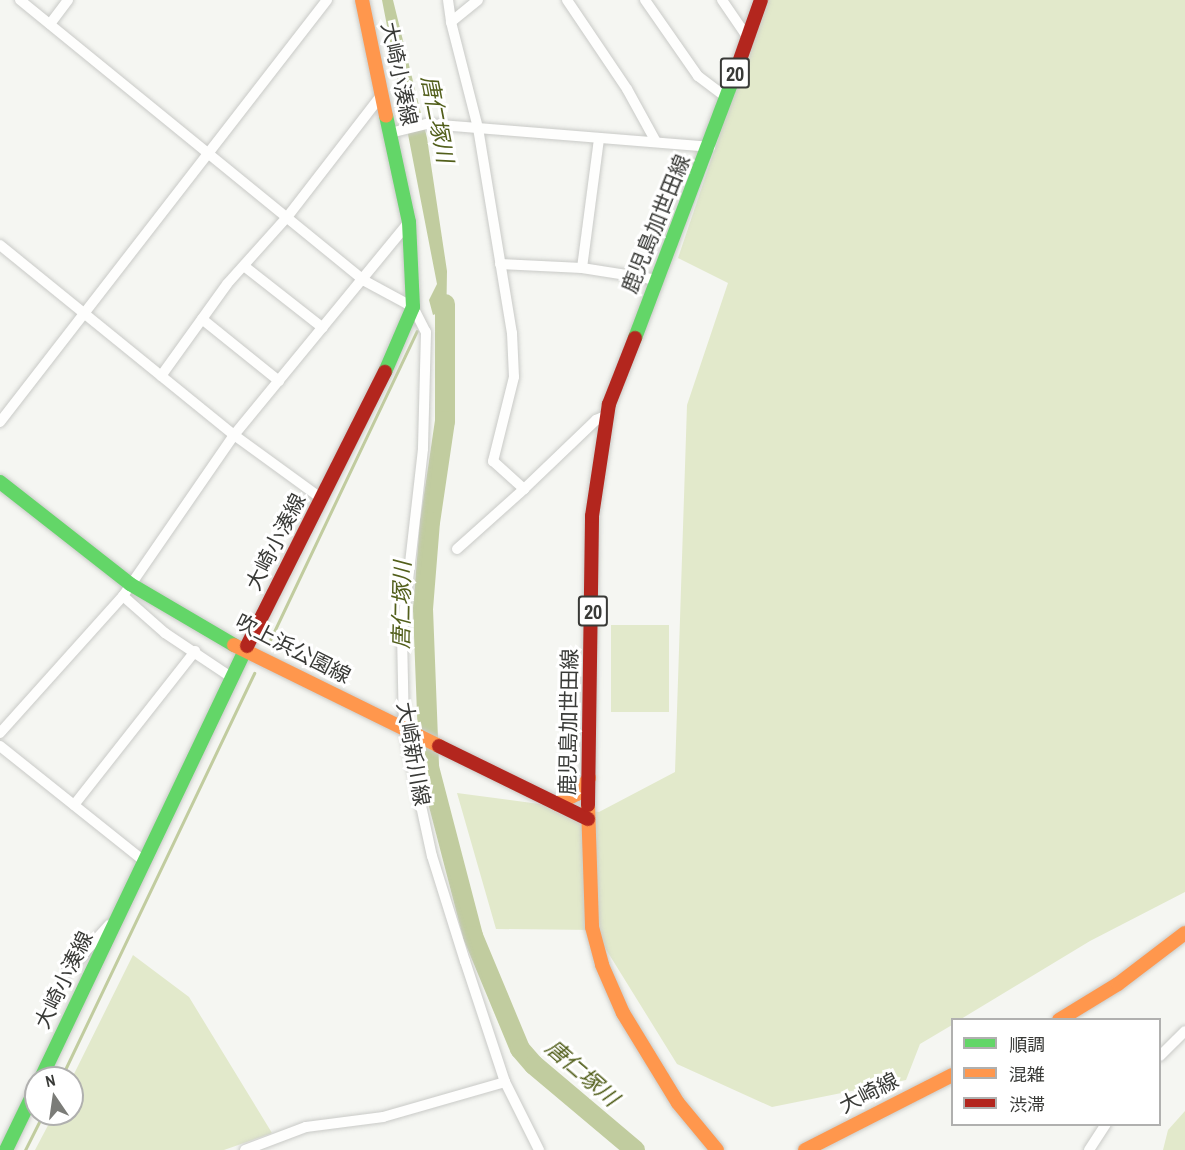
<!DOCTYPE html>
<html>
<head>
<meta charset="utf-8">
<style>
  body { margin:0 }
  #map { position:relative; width:1185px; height:1150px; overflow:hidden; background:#f5f6f2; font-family:"Archivo Narrow","Noto Sans JP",sans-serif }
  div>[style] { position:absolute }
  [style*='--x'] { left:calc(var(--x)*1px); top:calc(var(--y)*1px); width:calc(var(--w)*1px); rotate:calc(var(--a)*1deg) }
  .green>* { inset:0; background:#e2e9cb; transform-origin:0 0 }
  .water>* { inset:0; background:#c1cc9f }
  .stream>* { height:3px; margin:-1.5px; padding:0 1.5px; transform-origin:1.5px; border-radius:1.5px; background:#c1cc9f }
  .river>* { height:20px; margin:-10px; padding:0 10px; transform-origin:10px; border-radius:10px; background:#c1cc9f }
  .roads { filter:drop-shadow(0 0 2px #c9cac7) drop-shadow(0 0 2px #c9cac7) }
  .street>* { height:10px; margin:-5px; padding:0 5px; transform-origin:5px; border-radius:5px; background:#fefefd }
  .fast>* { height:14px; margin:-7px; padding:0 7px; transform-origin:7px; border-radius:7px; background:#63d668 }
  .slow>* { height:14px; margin:-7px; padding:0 7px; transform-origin:7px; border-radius:7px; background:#ff974d }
  .jam>* { height:14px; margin:-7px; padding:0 7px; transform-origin:7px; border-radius:7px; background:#b3261e }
  span { translate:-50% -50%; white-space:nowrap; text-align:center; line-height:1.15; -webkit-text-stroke:6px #fff; paint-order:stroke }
  .shield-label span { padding:2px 4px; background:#fff; border:2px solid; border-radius:4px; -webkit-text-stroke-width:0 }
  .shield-label { font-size:20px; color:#393a37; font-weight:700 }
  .street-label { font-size:21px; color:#393a37 }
  .water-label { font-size:22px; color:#525f1b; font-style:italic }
  .legend { position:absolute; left:951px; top:1018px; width:210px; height:108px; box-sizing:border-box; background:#fff; border:2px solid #b0b0af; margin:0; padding:8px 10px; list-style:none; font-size:18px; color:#393a37 }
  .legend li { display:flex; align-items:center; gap:12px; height:30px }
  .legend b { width:30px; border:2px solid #b0b0af }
  .north { position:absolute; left:24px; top:1066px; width:60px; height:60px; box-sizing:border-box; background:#fff; border:2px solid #b0b0af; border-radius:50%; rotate:347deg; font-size:16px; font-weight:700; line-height:24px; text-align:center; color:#393a37 }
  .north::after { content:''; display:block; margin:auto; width:21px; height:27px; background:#7b7c78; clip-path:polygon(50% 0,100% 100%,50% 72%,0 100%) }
</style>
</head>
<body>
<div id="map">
  <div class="green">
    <i style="clip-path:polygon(765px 0,1185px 0,1185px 892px,1090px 941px,961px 1019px,952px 1020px,952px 1025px,920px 1044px,906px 1080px,772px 1107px,677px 1064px,594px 930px,496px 929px,457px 793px,599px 812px,675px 772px,687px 405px,728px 283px,678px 258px)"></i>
    <i style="left:611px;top:625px;width:58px;height:87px"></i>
    <i style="clip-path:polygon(133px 955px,189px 997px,272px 1133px,224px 1150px,35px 1150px,54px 1114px,72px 1114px,72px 1078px)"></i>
    <i style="clip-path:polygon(1185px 1111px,1185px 1150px,1163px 1150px,1168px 1130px)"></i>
  </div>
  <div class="water">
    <i style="clip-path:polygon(382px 0,393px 0,427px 138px,447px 271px,446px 330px,438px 313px,433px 315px,429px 300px,437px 284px)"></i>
  </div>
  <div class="stream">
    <i style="--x:270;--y:640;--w:342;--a:-64.6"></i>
    <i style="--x:61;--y:1078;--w:449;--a:-64.5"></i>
    <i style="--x:25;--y:1150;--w:40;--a:-63.4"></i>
  </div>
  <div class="river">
    <i style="--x:445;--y:304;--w:117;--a:90"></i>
    <i style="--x:445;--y:421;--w:102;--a:98.4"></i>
    <i style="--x:430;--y:522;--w:87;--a:94.6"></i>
    <i style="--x:423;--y:609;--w:158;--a:87.8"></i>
    <i style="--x:429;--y:767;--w:175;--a:75.4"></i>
    <i style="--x:473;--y:936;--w:122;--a:67.4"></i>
    <i style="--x:520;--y:1049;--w:21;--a:49"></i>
    <i style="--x:534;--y:1065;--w:132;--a:40.1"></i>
  </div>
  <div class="roads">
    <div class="street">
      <i style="--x:20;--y:0;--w:443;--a:39.2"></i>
      <i style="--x:363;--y:280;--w:57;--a:28.4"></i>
      <i style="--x:413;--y:307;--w:28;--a:63"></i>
      <i style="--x:426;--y:332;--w:117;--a:91.5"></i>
      <i style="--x:423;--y:449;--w:186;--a:96.5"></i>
      <i style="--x:402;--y:634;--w:93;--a:88.8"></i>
      <i style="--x:404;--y:727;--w:132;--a:77.8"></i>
      <i style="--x:432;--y:856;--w:110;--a:72.6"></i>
      <i style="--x:465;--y:961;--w:127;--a:71.7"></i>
      <i style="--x:505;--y:1082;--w:76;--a:63.4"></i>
      <i style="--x:448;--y:0;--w:22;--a:82"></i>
      <i style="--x:478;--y:0;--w:35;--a:141"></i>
      <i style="--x:451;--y:22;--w:109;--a:75.7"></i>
      <i style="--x:478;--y:128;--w:208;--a:80.6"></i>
      <i style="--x:512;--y:333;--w:44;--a:87.4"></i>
      <i style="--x:514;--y:377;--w:87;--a:104"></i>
      <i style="--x:493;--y:461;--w:42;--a:42.1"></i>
      <i style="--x:524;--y:489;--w:100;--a:-43.8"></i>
      <i style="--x:596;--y:420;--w:12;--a:-24"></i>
      <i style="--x:567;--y:0;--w:107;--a:56"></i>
      <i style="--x:627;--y:89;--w:58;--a:61.2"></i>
      <i style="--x:645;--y:0;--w:93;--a:55.1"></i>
      <i style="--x:698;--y:76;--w:36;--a:37"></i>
      <i style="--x:722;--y:0;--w:46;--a:55.6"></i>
      <i style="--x:50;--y:24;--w:30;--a:-53"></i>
      <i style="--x:390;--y:133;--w:38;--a:-14"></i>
      <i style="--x:427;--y:124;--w:284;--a:4.6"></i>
      <i style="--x:0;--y:245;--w:301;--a:39.1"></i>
      <i style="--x:234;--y:435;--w:109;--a:36"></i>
      <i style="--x:500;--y:264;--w:82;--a:2.8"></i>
      <i style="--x:582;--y:268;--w:77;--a:9"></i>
      <i style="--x:244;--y:266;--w:100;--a:38.1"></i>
      <i style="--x:582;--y:268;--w:131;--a:-82.5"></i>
      <i style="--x:202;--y:319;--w:99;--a:38.8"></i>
      <i style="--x:161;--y:376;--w:113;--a:-54.3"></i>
      <i style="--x:227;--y:284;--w:91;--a:-48.1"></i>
      <i style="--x:288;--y:216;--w:155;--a:-52.3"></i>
      <i style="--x:0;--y:422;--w:534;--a:-52.23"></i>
      <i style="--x:457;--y:549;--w:90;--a:-41.8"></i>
      <i style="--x:123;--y:596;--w:56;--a:41.4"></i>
      <i style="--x:165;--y:633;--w:79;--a:33.7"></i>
      <i style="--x:0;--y:733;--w:184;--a:-48.1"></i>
      <i style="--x:123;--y:596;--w:196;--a:-55.4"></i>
      <i style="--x:234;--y:435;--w:276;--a:-50.6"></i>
      <i style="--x:0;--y:746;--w:184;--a:38.6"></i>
      <i style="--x:74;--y:805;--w:196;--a:-51.8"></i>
      <i style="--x:67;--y:972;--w:63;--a:-48.2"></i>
      <i style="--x:1160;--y:1056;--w:35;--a:-45"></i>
      <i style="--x:245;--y:1150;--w:65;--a:-20.7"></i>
      <i style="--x:306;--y:1127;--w:78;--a:-7.4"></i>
      <i style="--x:383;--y:1117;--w:127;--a:-16"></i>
      <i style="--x:1089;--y:1150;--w:31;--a:-57"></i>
    </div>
    <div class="fast">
      <i style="--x:635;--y:338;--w:285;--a:-69.3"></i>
      <i style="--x:385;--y:372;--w:71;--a:-66.7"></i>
      <i style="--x:413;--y:307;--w:85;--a:-92.7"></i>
      <i style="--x:409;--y:222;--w:108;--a:-102.2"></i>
      <i style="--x:0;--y:482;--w:165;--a:38.1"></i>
      <i style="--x:130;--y:584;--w:121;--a:30.4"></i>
      <i style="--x:41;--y:1078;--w:479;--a:-64.5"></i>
      <i style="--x:6;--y:1150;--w:69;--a:-64.2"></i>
    </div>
    <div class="slow">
      <i style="--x:362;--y:0;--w:118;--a:78.3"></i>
      <i style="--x:234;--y:645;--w:229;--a:26.2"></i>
      <i style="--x:557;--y:804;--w:22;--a:-27"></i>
      <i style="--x:577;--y:794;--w:20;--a:-53"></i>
      <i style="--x:588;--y:805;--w:122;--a:88.1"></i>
      <i style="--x:592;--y:927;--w:39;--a:75"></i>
      <i style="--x:602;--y:965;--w:52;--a:66.4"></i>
      <i style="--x:623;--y:1013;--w:105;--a:58.6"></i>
      <i style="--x:678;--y:1103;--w:61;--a:50.3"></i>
      <i style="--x:1059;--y:1020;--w:69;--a:-31.4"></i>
      <i style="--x:1118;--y:984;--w:84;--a:-37.3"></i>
      <i style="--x:805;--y:1150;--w:165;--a:-27"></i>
    </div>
    <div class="jam">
      <i style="--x:736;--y:71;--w:75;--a:-70.6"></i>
      <i style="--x:247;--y:646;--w:307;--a:-63.3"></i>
      <i style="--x:439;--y:746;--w:166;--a:26.1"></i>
      <i style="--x:588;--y:805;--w:289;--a:-89.2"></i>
      <i style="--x:592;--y:516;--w:113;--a:-81.4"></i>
      <i style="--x:609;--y:404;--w:71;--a:-68.5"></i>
    </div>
  </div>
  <div class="shield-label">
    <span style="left:735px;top:73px">20</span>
    <span style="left:593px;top:611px">20</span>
  </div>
  <div class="street-label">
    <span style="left:399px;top:74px;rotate:78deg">大崎小湊線</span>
    <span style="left:656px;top:224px;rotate:-68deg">鹿児島加世田線</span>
    <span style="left:276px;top:542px;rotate:-63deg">大崎小湊線</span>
    <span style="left:293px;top:649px;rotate:27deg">吹上浜公園線</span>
    <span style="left:569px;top:722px;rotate:-89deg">鹿児島加世田線</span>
    <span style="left:413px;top:754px;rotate:80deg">大崎新川線</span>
    <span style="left:64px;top:980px;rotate:-64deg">大崎小湊線</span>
    <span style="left:869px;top:1093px;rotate:-27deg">大崎線</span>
  </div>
  <div class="water-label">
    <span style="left:437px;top:119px;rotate:79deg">唐仁塚川</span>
    <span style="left:402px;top:605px;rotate:-89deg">唐仁塚川</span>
    <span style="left:582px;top:1073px;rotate:41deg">唐仁塚川</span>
  </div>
  <ul class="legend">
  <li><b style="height:8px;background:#63d668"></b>順調</li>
  <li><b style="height:8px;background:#ff974d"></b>混雑</li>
  <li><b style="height:8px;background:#b3261e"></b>渋滞</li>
  </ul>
  <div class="north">N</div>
</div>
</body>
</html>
